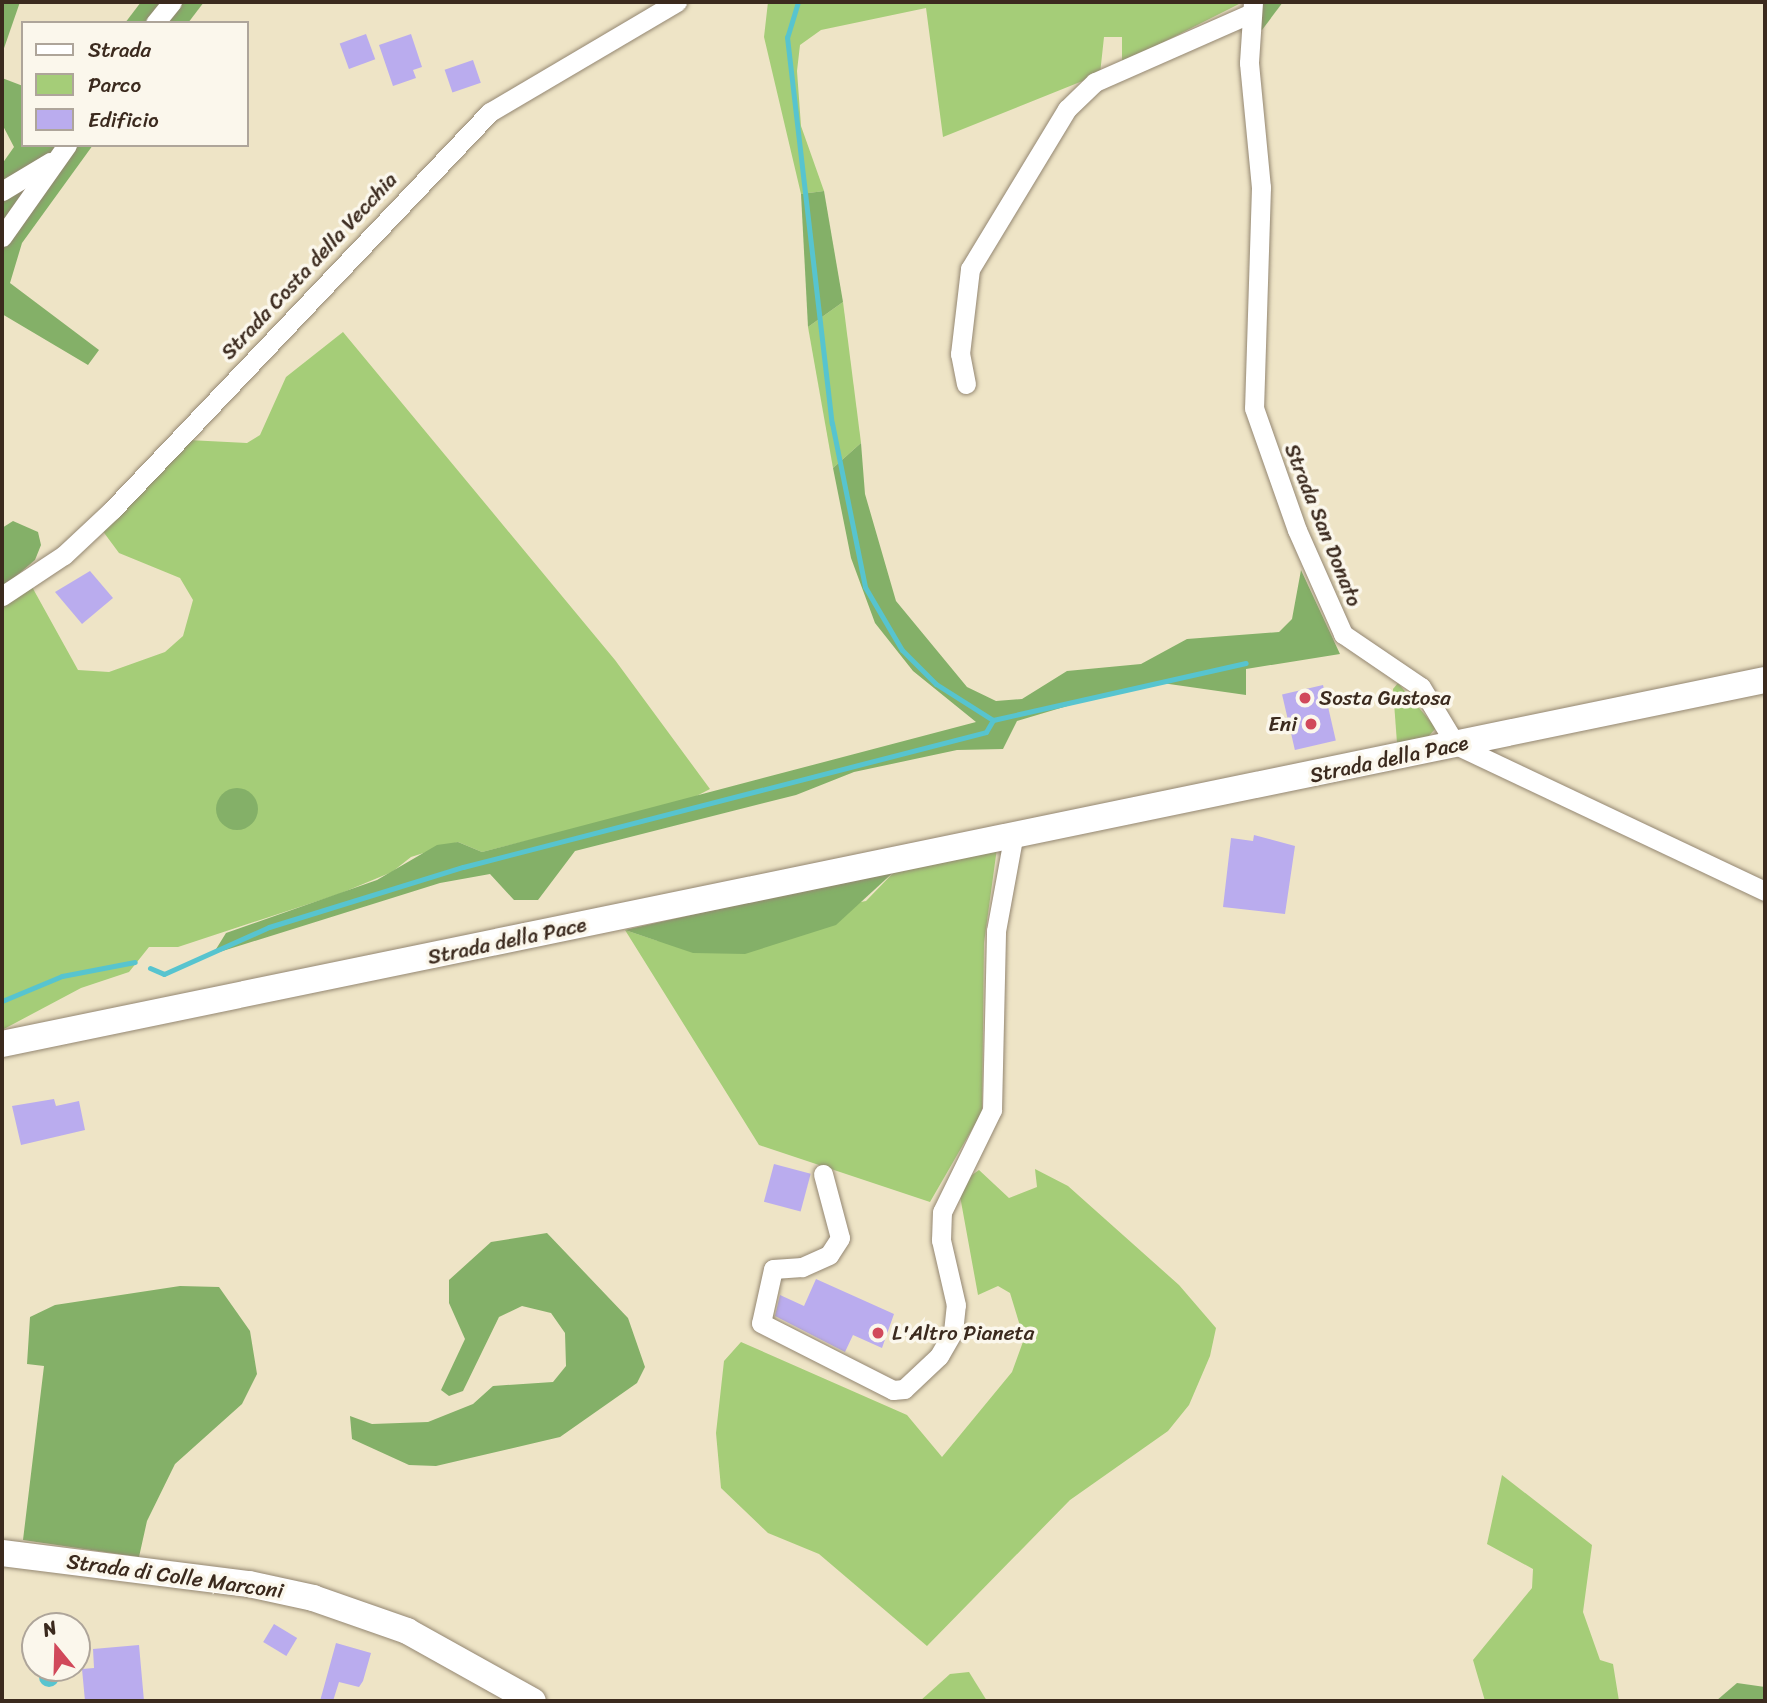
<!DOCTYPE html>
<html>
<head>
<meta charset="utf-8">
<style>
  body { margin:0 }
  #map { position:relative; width:1767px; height:1703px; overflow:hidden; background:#eee4c6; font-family:Sriracha,sans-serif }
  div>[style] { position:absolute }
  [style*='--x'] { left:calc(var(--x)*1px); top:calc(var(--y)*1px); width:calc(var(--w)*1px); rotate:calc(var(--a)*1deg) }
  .green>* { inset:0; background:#a5cd78 }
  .forest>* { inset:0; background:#84b068 }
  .round { border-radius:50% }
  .water>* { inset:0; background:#57c4cf }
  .stream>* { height:5px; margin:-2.5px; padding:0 2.5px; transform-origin:2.5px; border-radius:2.5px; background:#57c4cf }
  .building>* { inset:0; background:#baacee; transform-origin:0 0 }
  .roads { filter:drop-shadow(0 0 2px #948772) drop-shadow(0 0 2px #948772) }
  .street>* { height:19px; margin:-9.5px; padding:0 9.5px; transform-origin:9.5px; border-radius:9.5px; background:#fff }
  .secondary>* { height:26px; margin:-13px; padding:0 13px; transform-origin:13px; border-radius:13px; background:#fff }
  .dots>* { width:19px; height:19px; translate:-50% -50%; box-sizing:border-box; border:4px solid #fbf7ec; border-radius:50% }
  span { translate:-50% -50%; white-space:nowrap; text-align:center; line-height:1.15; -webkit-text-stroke:7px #fbf7ec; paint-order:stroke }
  .street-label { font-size:21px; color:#3b2a1e }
  .poi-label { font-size:21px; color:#3b2a1e }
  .left { translate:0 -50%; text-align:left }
  .right { translate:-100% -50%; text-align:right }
  .frame { position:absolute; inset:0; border:4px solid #3b2a1e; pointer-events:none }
  .legend { position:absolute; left:21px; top:21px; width:228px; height:126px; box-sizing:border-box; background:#fbf7ec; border:2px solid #aea59a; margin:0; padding:9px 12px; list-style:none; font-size:21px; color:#3b2a1e }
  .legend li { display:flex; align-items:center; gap:14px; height:35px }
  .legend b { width:35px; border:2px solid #aea59a }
  .north { position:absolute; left:21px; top:1612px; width:70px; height:70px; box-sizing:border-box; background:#fbf7ec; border:2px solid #aea59a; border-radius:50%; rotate:341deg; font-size:19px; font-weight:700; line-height:28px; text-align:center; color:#3b2a1e }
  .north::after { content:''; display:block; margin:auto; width:24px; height:32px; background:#d1495b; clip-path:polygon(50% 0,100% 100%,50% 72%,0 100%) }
</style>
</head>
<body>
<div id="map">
  <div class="green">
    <i style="clip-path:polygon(768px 2px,1243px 2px,1122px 63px,1122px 37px,1104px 37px,1100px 74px,943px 137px,926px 8px,821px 30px,800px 45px,797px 71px,801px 126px,824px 191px,801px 194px,764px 37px)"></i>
    <i style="clip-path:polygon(843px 302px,861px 443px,833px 468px,808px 327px)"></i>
    <i style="clip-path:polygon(343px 332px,615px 660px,710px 789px,685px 802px,482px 852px,458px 842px,411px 857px,392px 872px,339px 894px,178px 947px,149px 947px,129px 972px,81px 988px,2px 1030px,2px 602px,31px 585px,78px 670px,109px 672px,165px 652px,183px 636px,193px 600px,180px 578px,119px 553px,102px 530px,188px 440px,247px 443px,260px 435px,286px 377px)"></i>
    <i style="clip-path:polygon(1398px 683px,1436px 728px,1427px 738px,1397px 743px,1393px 689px)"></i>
    <i style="clip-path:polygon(997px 848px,984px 943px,982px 1112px,930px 1202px,759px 1145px,625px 930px,658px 941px,866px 901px,898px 868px)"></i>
    <i style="clip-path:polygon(1035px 1169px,1068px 1186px,1179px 1285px,1216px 1328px,1210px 1356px,1189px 1405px,1168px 1431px,1070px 1500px,927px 1646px,819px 1554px,768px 1533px,721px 1488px,716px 1433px,724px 1361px,741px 1342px,907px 1415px,942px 1457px,1012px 1372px,1024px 1339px,1010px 1293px,998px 1286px,978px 1295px,958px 1185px,979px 1170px,1009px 1198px,1037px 1187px)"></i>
    <i style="clip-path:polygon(1502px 1475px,1592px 1545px,1583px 1612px,1600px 1660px,1613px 1664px,1619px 1701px,1485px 1701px,1473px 1660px,1532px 1588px,1533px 1569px,1487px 1544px)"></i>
    <i style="clip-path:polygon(969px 1672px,987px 1701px,920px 1701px,950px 1674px)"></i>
  </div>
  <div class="forest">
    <i style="clip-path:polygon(2px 2px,20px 2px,2px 54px)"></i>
    <i style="clip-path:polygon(141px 2px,204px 2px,188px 23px,125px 23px)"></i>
    <i style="clip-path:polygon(1256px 2px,1283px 2px,1262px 30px,1254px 28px)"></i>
    <i style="clip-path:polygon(2px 78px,23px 86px,23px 145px,93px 145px,22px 243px,10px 283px,99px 350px,88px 365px,2px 314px,2px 164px,14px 147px,2px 124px)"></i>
    <i style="clip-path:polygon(824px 191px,843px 302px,808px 327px,801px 194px)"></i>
    <i style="clip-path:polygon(861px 443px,865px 494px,896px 601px,967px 687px,996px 701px,1022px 699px,1067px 671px,1141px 664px,1187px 639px,1279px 632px,1292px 619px,1301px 570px,1340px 654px,1246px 669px,1246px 695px,1162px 683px,1084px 701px,1017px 721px,1003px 749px,957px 750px,854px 772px,796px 795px,575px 851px,538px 900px,514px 900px,490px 874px,440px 883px,213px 954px,226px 933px,377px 880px,437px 845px,458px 842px,482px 852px,976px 722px,913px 671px,875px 623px,851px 558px,833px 468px)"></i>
    <i style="clip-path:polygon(13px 521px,38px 532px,41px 545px,35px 560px,2px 588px,2px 528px)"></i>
    <i class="round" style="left:216px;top:788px;width:42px;height:42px"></i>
    <i style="clip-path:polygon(898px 868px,836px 925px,745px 954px,693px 953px,625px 930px)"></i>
    <i style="clip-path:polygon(547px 1233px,628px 1318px,645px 1367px,637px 1383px,560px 1437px,436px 1466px,409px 1465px,352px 1439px,350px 1416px,372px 1424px,428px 1422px,473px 1404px,493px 1386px,553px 1382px,566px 1366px,565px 1333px,551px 1313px,522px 1306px,499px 1317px,463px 1391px,449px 1396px,441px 1390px,465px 1339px,449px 1303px,449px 1280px,491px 1242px)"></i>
    <i style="clip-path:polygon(180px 1286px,219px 1287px,250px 1331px,257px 1374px,242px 1404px,175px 1464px,147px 1521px,139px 1557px,23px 1540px,44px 1366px,27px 1364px,30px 1317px,55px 1305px)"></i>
    <i style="clip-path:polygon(1737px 1683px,1765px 1687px,1765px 1701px,1716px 1701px)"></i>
  </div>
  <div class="water">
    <i class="round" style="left:39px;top:1667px;width:20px;height:20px"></i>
  </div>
  <div class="stream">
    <i style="--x:798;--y:2;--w:37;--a:107"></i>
    <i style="--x:787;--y:37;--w:389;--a:83.4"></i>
    <i style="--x:832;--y:423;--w:167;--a:78.6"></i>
    <i style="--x:865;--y:587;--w:73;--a:59.6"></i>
    <i style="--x:902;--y:650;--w:48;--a:45"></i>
    <i style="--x:936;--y:684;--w:67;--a:32.3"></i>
    <i style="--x:993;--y:720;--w:259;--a:-12.7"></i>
    <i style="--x:150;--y:968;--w:15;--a:23"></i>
    <i style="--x:164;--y:974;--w:115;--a:-24.1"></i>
    <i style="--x:269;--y:927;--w:203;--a:-17.2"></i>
    <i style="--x:463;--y:867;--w:540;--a:-14.47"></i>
    <i style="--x:986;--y:732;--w:14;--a:-60"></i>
    <i style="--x:2;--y:1001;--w:65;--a:-22.6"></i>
    <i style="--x:62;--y:976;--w:74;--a:-10.9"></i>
  </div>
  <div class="building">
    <i style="left:366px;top:34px;width:27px;height:28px;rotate:70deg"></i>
    <i style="clip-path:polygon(411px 34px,422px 67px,413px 70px,416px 78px,393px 86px,379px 45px)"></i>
    <i style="left:473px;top:60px;width:24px;height:30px;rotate:71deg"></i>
    <i style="clip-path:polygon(90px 571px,113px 598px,82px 624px,55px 592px)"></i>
    <i style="left:1323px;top:685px;width:57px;height:42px;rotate:77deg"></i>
    <i style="clip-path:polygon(1254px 835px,1295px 846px,1285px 914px,1223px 907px,1231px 838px,1253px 841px)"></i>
    <i style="clip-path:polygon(54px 1099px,56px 1106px,79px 1101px,85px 1130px,21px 1145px,12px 1106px)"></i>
    <i style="left:774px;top:1164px;width:38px;height:39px;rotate:15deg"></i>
    <i style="clip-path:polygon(816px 1279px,894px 1314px,882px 1348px,853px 1335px,845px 1352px,775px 1316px,780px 1295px,804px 1306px)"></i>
    <i style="left:274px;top:1624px;width:27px;height:21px;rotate:31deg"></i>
    <i style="clip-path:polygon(336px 1643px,371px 1653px,363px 1681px,359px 1687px,339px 1682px,333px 1701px,320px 1701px)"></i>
    <i style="clip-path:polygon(139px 1645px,144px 1701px,85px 1701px,82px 1669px,94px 1668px,93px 1649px)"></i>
  </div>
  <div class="roads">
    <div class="street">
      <i style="--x:1253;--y:2;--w:61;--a:93.8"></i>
      <i style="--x:1249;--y:63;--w:125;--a:84.5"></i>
      <i style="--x:1261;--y:187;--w:221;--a:91.8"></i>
      <i style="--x:1254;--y:408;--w:129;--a:70.6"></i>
      <i style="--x:1297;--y:530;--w:114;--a:66.1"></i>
      <i style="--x:1343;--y:634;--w:94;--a:34.2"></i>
      <i style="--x:1421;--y:687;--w:68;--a:58.9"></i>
      <i style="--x:1456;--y:745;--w:342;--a:25.3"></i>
      <i style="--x:155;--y:23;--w:27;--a:-51"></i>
      <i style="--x:2;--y:191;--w:56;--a:-31.1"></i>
      <i style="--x:2;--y:237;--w:113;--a:-54.8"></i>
      <i style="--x:966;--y:384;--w:31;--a:-101"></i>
      <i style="--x:960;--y:354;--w:86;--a:-83.3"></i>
      <i style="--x:970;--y:269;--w:187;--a:-58.8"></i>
      <i style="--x:1067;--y:109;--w:39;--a:-44"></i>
      <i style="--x:1095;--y:82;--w:168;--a:-23.8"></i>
      <i style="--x:2;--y:596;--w:74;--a:-33.5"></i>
      <i style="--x:64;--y:555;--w:66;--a:-43.2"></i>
      <i style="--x:112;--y:510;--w:549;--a:-46.48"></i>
      <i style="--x:490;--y:112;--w:217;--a:-30.5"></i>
      <i style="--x:823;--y:1174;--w:66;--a:75.1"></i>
      <i style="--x:840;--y:1238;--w:20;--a:123"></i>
      <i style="--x:829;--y:1255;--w:30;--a:156"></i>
      <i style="--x:802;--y:1267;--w:29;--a:176"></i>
      <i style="--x:773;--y:1269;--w:55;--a:102.5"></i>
      <i style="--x:761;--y:1323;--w:148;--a:26.9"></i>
      <i style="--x:893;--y:1390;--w:11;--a:-5"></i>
      <i style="--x:904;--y:1389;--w:48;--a:-43.3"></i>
      <i style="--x:939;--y:1356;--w:28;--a:-60"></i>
      <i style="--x:953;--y:1332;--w:27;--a:-84"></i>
      <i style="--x:956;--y:1305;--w:67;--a:-103"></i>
      <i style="--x:941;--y:1240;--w:28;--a:-88"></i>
      <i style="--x:942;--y:1212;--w:114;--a:-63.9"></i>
      <i style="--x:992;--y:1110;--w:179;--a:-88.7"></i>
      <i style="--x:996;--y:931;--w:95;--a:-79.6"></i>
    </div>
    <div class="secondary">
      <i style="--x:2;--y:1044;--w:1800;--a:-11.67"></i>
      <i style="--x:2;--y:1553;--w:249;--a:7.2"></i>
      <i style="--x:249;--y:1584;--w:66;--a:12.3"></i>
      <i style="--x:313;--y:1598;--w:100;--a:19.3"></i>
      <i style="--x:407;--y:1631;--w:144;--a:29.1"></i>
    </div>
  </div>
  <div class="dots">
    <i style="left:1305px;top:698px;background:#d1495b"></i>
    <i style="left:1311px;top:724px;background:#d1495b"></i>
    <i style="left:878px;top:1333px;background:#d1495b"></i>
  </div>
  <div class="street-label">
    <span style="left:309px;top:266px;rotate:-47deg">Strada Costa della Vecchia</span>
    <span style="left:1323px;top:525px;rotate:68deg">Strada San Donato</span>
    <span style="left:1389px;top:759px;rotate:-12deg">Strada della Pace</span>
    <span style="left:507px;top:941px;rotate:-12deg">Strada della Pace</span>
    <span style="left:175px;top:1576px;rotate:8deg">Strada di Colle Marconi</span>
  </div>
  <div class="poi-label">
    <span class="left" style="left:1319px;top:698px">Sosta Gustosa</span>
    <span class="right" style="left:1297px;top:724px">Eni</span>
    <span class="left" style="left:892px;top:1333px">L'Altro Pianeta</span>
  </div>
  <div class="frame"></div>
  <ul class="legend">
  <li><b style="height:9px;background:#fff"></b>Strada</li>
  <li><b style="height:19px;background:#a5cd78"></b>Parco</li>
  <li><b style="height:19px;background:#baacee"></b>Edificio</li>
  </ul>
  <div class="north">N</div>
</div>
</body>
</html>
